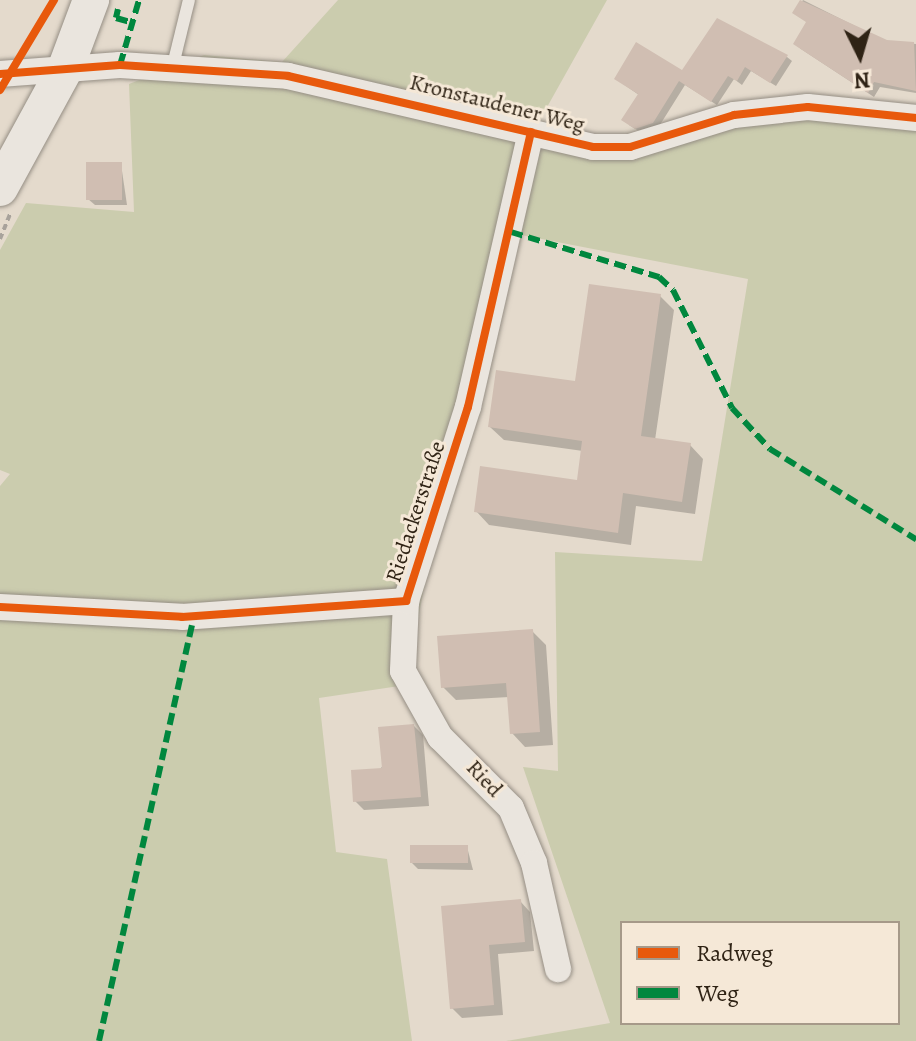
<!DOCTYPE html>
<html>
<head>
<meta charset="utf-8">
<style>
  body { margin:0 }
  #map { position:relative; width:916px; height:1041px; overflow:hidden; background:#e4dacc; font-family:Alegreya,serif }
  div>[style] { position:absolute }
  [style*='--x'] { left:calc(var(--x)*1px); top:calc(var(--y)*1px); width:calc(var(--w)*1px); rotate:calc(var(--a)*1deg) }
  .green>* { inset:0; background:#cbccae }
  .shadow>* { inset:0; background:#0003 }
  .building>* { inset:0; background:#d0beb2; transform-origin:0 0 }
  .path>* { height:4px; margin-top:-2px; transform-origin:0; background:repeating-linear-gradient(90deg,#a8a29b 0 6px,transparent 0 10px) }
  .roads { filter:drop-shadow(0 0 2px #958e84) drop-shadow(0 0 2px #958e84) }
  .lane>* { height:12px; margin:-6px; padding:0 6px; transform-origin:6px; border-radius:6px; background:#eae5de }
  .street>* { height:26px; margin:-13px; padding:0 13px; transform-origin:13px; border-radius:13px; background:#eae5de }
  .secondary>* { height:36px; margin:-18px; padding:0 18px; transform-origin:18px; border-radius:18px; background:#eae5de }
  .quiet>* { height:6px; margin-top:-3px; transform-origin:0; background:repeating-linear-gradient(90deg,#00873e 0 12px,transparent 0 18px) }
  .cycleway>* { height:8px; margin:-4px; padding:0 4px; transform-origin:4px; border-radius:4px; background:#e8590c }
  span { translate:-50% -50%; white-space:nowrap; text-align:center; line-height:1.15; -webkit-text-stroke:6px #f5e8d7; paint-order:stroke }
  .street-label { font-size:22px; color:#2f2315 }
  .legend { position:absolute; left:620px; top:921px; width:280px; height:104px; box-sizing:border-box; background:#f5e8d7; border:2px solid #a69989; margin:0; padding:10px 14px; list-style:none; font-size:24px; color:#2f2315 }
  .legend li { display:flex; align-items:center; gap:16px; height:40px }
  .legend b { width:40px; border:2px solid #a69989 }
  .north { position:absolute; left:820px; top:16px; width:80px; height:80px; -webkit-text-stroke:6px #f5e8d7; paint-order:stroke; rotate:175deg; font-size:22px; font-weight:700; line-height:32px; text-align:center; color:#2f2315 }
  .north::after { content:''; display:block; margin:auto; width:28px; height:36px; background:#2f2315; clip-path:polygon(50% 0,100% 100%,50% 72%,0 100%) }
</style>
</head>
<body>
<div id="map">
  <div class="green">
    <i style="clip-path:polygon(evenodd,338px 0,607px 0,537px 125px,629px 145px,733px 110px,916px 116px,916px 1041px,506px 1041px,610px 1023px,523px 767px,558px 771px,555px 552px,702px 561px,748px 279px,521px 235px,425px 582px,406px 685px,319px 698px,336px 852px,387px 859px,412px 1041px,0 1041px,0 486px,10px 474px,0 470px,0 250px,26px 203px,134px 212px,129px 84px,204px 55px,282px 62px,338px 0,622px 923px,898px 923px,898px 1023px,622px 1023px,622px 923px)"></i>
  </div>
  <div class="shadow">
    <i style="clip-path:polygon(803px 0,887px 42px,916px 44px,916px 93px,880px 87px,874px 97px,801px 49px,795px 44px,808px 23px,795px 12px)"></i>
    <i style="clip-path:polygon(787px 57px,792px 61px,776px 86px,751px 71px,742px 85px,734px 79px,717px 105px,685px 85px,658px 128px,642px 133px,629px 125px,639px 95px,616px 79px)"></i>
    <i style="clip-path:polygon(121px 164px,127px 205px,95px 205px,88px 199px)"></i>
    <i style="clip-path:polygon(660px 296px,674px 310px,655px 440px,690px 445px,703px 459px,695px 514px,636px 506px,631px 545px,489px 525px,476px 511px,579px 483px,583px 451px,504px 440px,490px 427px,577px 384px)"></i>
    <i style="clip-path:polygon(532px 631px,546px 645px,553px 745px,525px 747px,512px 733px,509px 697px,456px 700px,443px 687px)"></i>
    <i style="clip-path:polygon(414px 726px,423px 735px,429px 806px,364px 810px,355px 801px)"></i>
    <i style="clip-path:polygon(467px 847px,473px 870px,418px 869px,411px 862px)"></i>
    <i style="clip-path:polygon(520px 901px,530px 912px,534px 951px,498px 954px,503px 1015px,462px 1018px,452px 1008px,443px 908px)"></i>
  </div>
  <div class="building">
    <i style="clip-path:polygon(800px 0,887px 40px,914px 42px,916px 91px,874px 82px,868px 93px,793px 44px,806px 22px,792px 13px)"></i>
    <i style="clip-path:polygon(717px 18px,788px 55px,770px 83px,745px 67px,737px 81px,728px 76px,711px 102px,679px 81px,653px 123px,635px 129px,621px 120px,638px 94px,614px 79px,636px 42px,682px 70px)"></i>
    <i style="left:86px;top:162px;width:36px;height:38px"></i>
    <i style="clip-path:polygon(589px 284px,661px 294px,641px 436px,691px 443px,682px 502px,623px 493px,618px 533px,474px 512px,480px 466px,577px 480px,582px 441px,488px 427px,496px 370px,575px 381px)"></i>
    <i style="clip-path:polygon(533px 629px,540px 732px,510px 734px,506px 683px,441px 688px,437px 636px)"></i>
    <i style="clip-path:polygon(414px 724px,421px 797px,353px 802px,351px 770px,382px 768px,378px 727px)"></i>
    <i style="left:410px;top:845px;width:58px;height:18px"></i>
    <i style="clip-path:polygon(521px 899px,525px 942px,489px 945px,494px 1005px,450px 1009px,441px 906px)"></i>
  </div>
  <div class="path">
    <i style="--x:0;--y:239;--w:29;--a:-68"></i>
  </div>
  <div class="roads">
    <div class="lane">
      <i style="--x:172;--y:69;--w:71;--a:-76.2"></i>
    </div>
    <div class="street">
      <i style="--x:0;--y:74;--w:120;--a:-4.3"></i>
      <i style="--x:120;--y:65;--w:168;--a:3.7"></i>
      <i style="--x:288;--y:76;--w:313;--a:13.1"></i>
      <i style="--x:593;--y:147;--w:37;--a:0"></i>
      <i style="--x:630;--y:147;--w:109;--a:-17.1"></i>
      <i style="--x:734;--y:115;--w:74;--a:-6.2"></i>
      <i style="--x:808;--y:107;--w:109;--a:5.8"></i>
      <i style="--x:406;--y:601;--w:70;--a:92.5"></i>
      <i style="--x:403;--y:671;--w:76;--a:60.7"></i>
      <i style="--x:440;--y:737;--w:100;--a:45"></i>
      <i style="--x:511;--y:808;--w:60;--a:67.3"></i>
      <i style="--x:534;--y:863;--w:109;--a:77.2"></i>
      <i style="--x:0;--y:607;--w:182;--a:3.1"></i>
      <i style="--x:182;--y:617;--w:225;--a:-4.1"></i>
      <i style="--x:406;--y:601;--w:204;--a:-72.3"></i>
      <i style="--x:468;--y:407;--w:282;--a:-77.1"></i>
    </div>
    <div class="secondary">
      <i style="--x:0;--y:188;--w:138;--a:-61.4"></i>
      <i style="--x:66;--y:67;--w:72;--a:-69.5"></i>
    </div>
  </div>
  <div class="quiet">
    <i style="--x:118;--y:9;--w:9;--a:103"></i>
    <i style="--x:116;--y:18;--w:18;--a:16"></i>
    <i style="--x:120;--y:65;--w:68;--a:-73.7"></i>
    <i style="--x:511;--y:232;--w:155;--a:16.9"></i>
    <i style="--x:659;--y:277;--w:19;--a:43"></i>
    <i style="--x:673;--y:290;--w:132;--a:63.4"></i>
    <i style="--x:732;--y:408;--w:56;--a:47.2"></i>
    <i style="--x:770;--y:449;--w:172;--a:31.7"></i>
    <i style="--x:99;--y:1041;--w:435;--a:-77.4"></i>
  </div>
  <div class="cycleway">
    <i style="--x:0;--y:74;--w:120;--a:-4.3"></i>
    <i style="--x:120;--y:65;--w:168;--a:3.7"></i>
    <i style="--x:288;--y:76;--w:313;--a:13.1"></i>
    <i style="--x:593;--y:147;--w:37;--a:0"></i>
    <i style="--x:630;--y:147;--w:109;--a:-17.1"></i>
    <i style="--x:734;--y:115;--w:74;--a:-6.2"></i>
    <i style="--x:808;--y:107;--w:109;--a:5.8"></i>
    <i style="--x:0;--y:90;--w:105;--a:-59"></i>
    <i style="--x:0;--y:607;--w:182;--a:3.1"></i>
    <i style="--x:182;--y:617;--w:225;--a:-4.1"></i>
    <i style="--x:406;--y:601;--w:204;--a:-72.3"></i>
    <i style="--x:468;--y:407;--w:282;--a:-77.1"></i>
  </div>
  <div class="street-label">
    <span style="left:497px;top:104px;rotate:14deg">Kronstaudener Weg</span>
    <span style="left:416px;top:512px;rotate:-72deg">Riedackerstraße</span>
    <span style="left:484px;top:779px;rotate:47deg">Ried</span>
  </div>
  <ul class="legend">
  <li><b style="height:10px;background:#e8590c"></b>Radweg</li>
  <li><b style="height:10px;background:#00873e"></b>Weg</li>
  </ul>
  <div class="north">N</div>
</div>
</body>
</html>
